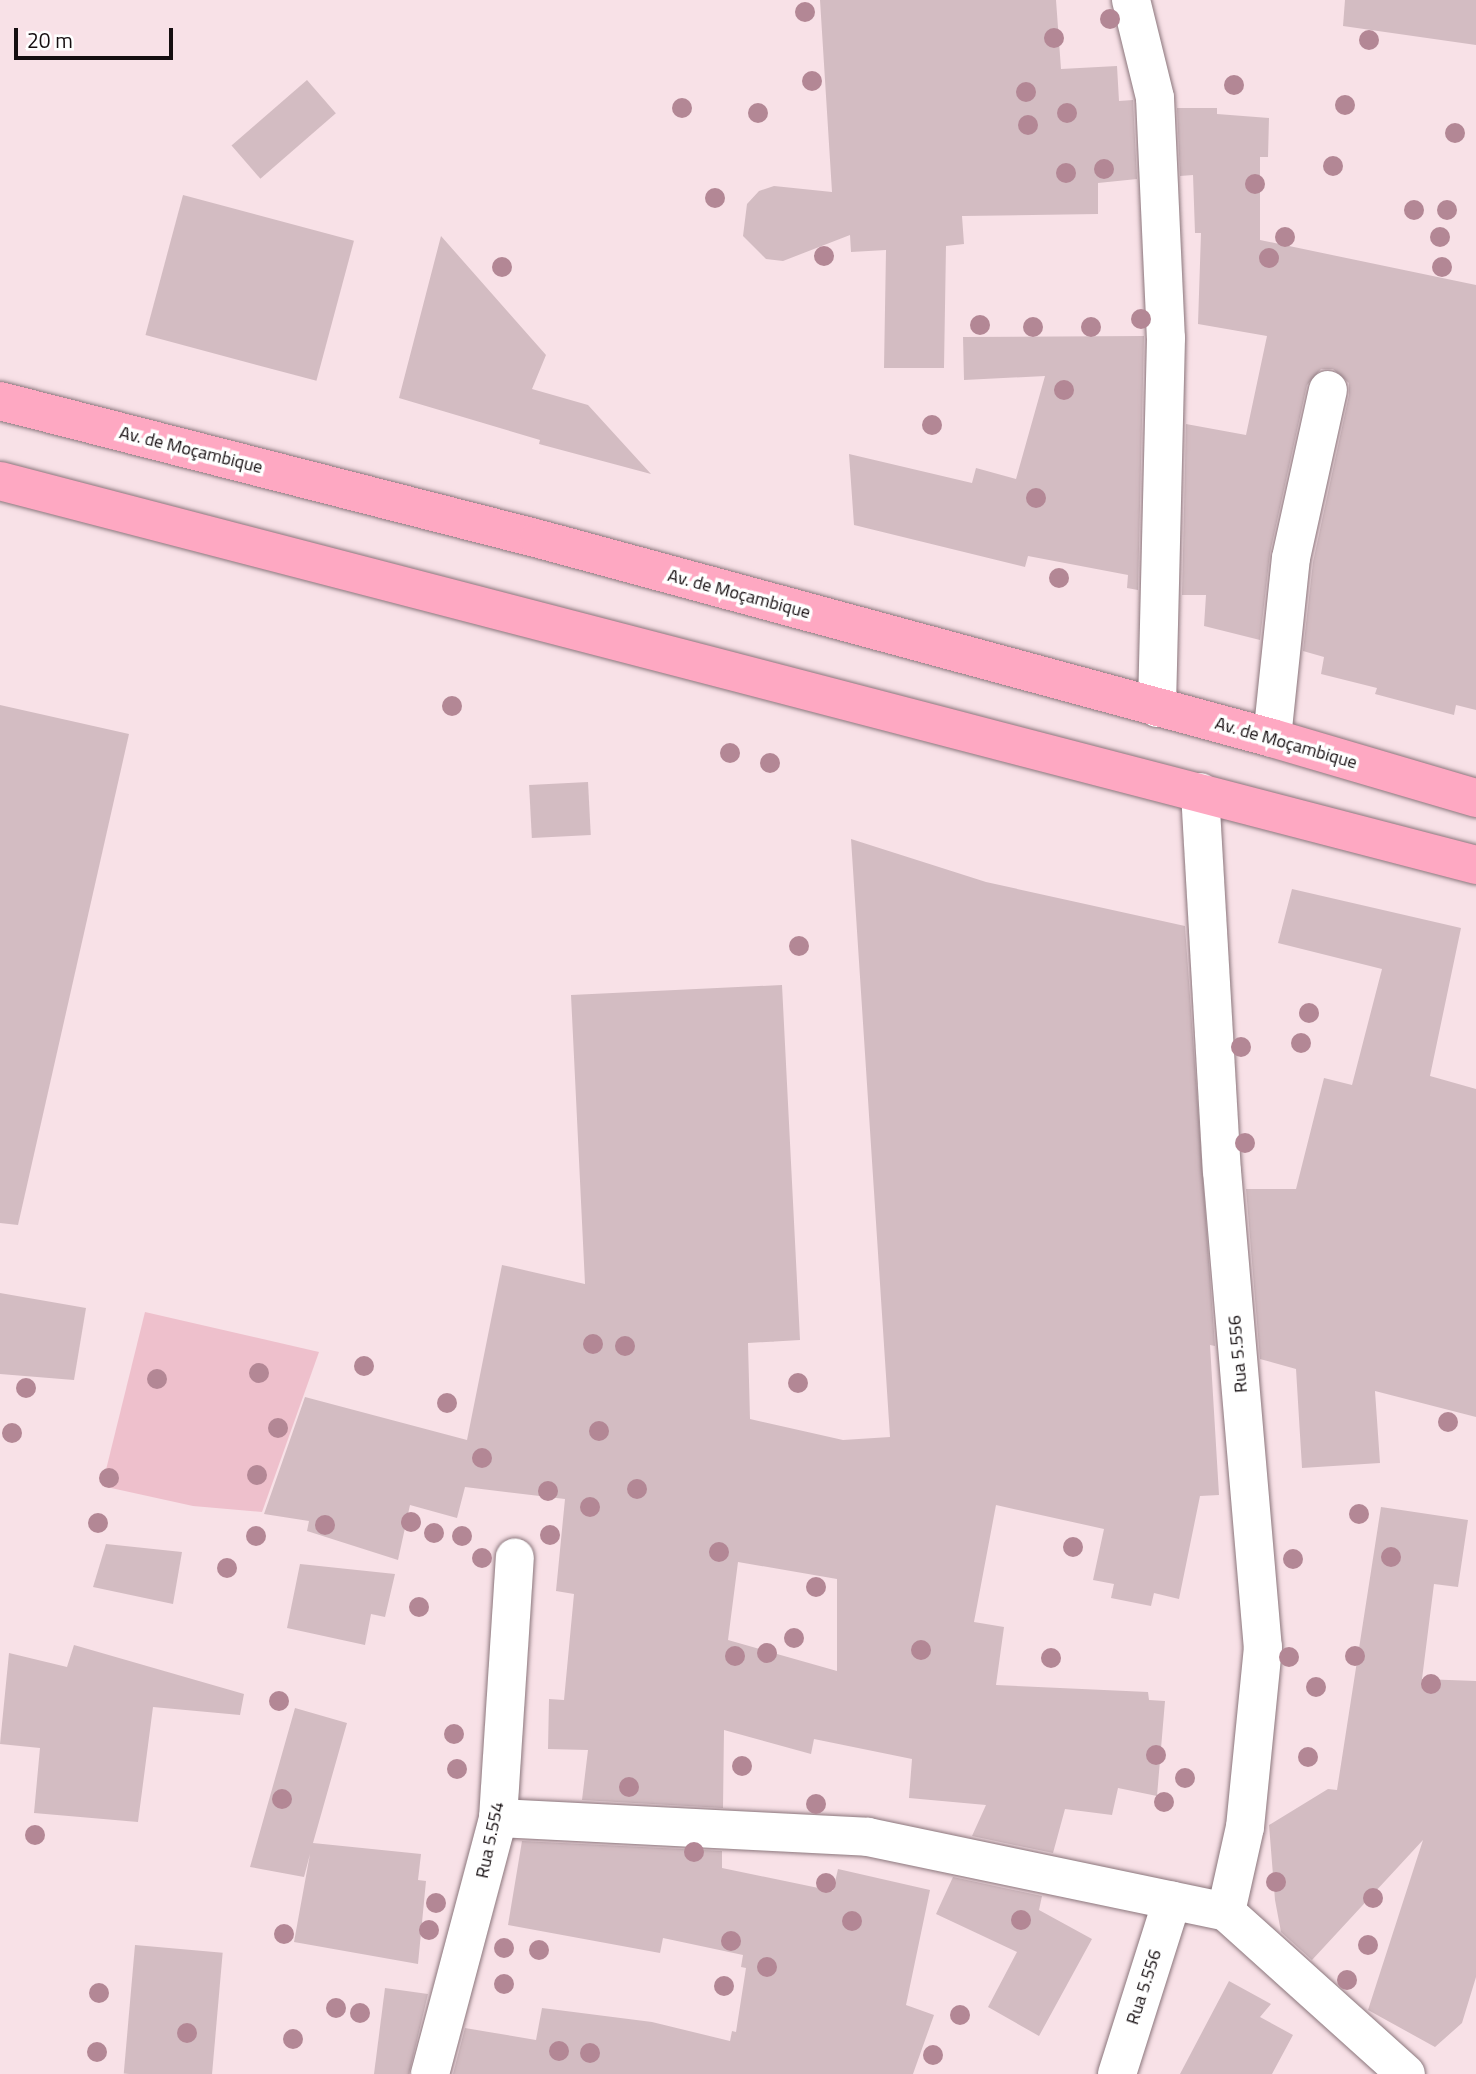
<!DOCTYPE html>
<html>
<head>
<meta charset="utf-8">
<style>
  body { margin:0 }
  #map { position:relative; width:1476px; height:2074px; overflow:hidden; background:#f8e1e7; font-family:"Titillium Web",sans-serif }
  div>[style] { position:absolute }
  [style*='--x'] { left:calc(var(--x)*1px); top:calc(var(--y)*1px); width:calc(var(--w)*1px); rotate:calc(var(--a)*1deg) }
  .green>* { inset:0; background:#eec0cc }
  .building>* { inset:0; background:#d3bcc2; transform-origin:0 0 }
  .roads { filter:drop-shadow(0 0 2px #8b767c) drop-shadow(0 0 2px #8b767c) }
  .minor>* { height:38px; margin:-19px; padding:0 19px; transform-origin:19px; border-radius:19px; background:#fff }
  .highway>* { height:38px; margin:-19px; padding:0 19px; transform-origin:19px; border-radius:19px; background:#fea8c2 }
  .trees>* { width:20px; height:20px; margin:-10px; border-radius:50%; background:#b38795 }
  span { translate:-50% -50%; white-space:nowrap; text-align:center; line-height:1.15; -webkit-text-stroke:7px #fff; paint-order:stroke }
  .street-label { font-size:18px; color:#150e10 }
  .scale { position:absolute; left:14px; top:28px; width:159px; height:32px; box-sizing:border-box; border:4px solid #150e10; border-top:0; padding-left:9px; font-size:21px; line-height:24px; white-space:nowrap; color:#150e10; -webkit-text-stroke:5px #fff; paint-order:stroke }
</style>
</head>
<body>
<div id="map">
  <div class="green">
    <i style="clip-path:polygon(145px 1312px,319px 1352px,262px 1512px,193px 1506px,102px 1486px)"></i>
  </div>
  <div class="building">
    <i style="clip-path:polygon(820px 0,1056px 0,1061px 69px,1117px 66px,1119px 101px,1133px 100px,1137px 179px,1098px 183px,1098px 214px,962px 216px,964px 244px,946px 246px,944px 368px,884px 368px,886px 250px,851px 252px,850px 235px,783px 261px,766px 259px,743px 236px,747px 204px,759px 191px,774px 186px,832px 192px)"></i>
    <i style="clip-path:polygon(1345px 0,1476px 0,1476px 45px,1343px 26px)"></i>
    <i style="left:307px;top:80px;width:44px;height:100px;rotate:49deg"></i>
    <i style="clip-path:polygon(1177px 108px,1217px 108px,1217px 114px,1269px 118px,1268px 157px,1260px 157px,1260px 240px,1476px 285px,1476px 710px,1456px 705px,1454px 715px,1375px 694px,1377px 688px,1321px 674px,1324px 657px,1303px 651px,1313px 562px,1349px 395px,1349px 383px,1333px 369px,1321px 369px,1307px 385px,1270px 553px,1260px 640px,1204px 626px,1206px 595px,1182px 595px,1186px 424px,1246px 435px,1267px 336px,1198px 324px,1201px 233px,1195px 233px,1193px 175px,1180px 176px)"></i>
    <i style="left:183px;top:195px;width:177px;height:145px;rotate:15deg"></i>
    <i style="clip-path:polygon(441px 236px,546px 355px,532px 389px,588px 405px,651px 474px,539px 444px,540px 440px,399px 398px)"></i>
    <i style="clip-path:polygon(1144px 336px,1138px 590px,1127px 588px,1128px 575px,1028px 556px,1025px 567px,854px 525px,849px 454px,972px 483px,976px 468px,1016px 479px,1045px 376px,964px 380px,963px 337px)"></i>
    <i style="clip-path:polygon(0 705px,129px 734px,18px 1225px,0 1223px)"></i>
    <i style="left:588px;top:782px;width:53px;height:59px;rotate:87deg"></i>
    <i style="clip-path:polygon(evenodd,851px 839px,986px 882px,1185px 926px,1215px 1346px,1210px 1345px,1219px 1495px,1200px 1496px,1179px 1599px,1154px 1593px,1151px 1606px,1111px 1598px,1114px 1584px,1093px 1580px,1104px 1529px,996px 1505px,974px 1622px,1004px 1627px,996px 1685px,1148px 1692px,1149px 1700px,1165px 1701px,1157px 1796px,1118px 1788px,1112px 1815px,1065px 1809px,1053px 1853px,972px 1836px,986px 1805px,909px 1798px,912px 1759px,814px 1739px,811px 1754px,724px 1730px,723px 1808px,582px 1800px,588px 1750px,548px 1749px,549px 1699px,564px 1700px,574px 1594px,556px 1591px,565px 1499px,465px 1487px,457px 1518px,410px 1505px,398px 1560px,307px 1531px,309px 1521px,264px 1514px,305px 1397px,467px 1440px,502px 1265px,585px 1284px,571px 995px,782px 985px,800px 1340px,748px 1343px,750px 1419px,843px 1440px,890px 1437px,851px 839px,738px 1562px,837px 1579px,837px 1671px,728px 1640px,738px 1562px)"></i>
    <i style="clip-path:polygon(1292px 889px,1461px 928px,1430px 1076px,1476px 1089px,1476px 1417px,1375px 1391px,1380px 1463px,1302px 1468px,1296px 1369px,1260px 1359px,1246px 1189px,1296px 1189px,1324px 1078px,1352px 1085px,1382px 969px,1278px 943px)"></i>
    <i style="clip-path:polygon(0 1293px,86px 1308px,74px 1380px,0 1374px)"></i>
    <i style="clip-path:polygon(1381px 1507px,1468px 1520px,1458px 1587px,1434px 1584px,1422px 1679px,1476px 1681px,1476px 1977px,1462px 2023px,1435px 2047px,1368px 2010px,1423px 1840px,1312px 1960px,1281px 1932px,1275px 1900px,1269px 1825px,1328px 1789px,1337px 1790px)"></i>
    <i style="clip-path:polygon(106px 1544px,182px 1552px,173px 1604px,93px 1587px)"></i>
    <i style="clip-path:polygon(300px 1564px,395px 1574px,385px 1617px,371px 1614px,365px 1645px,287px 1628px)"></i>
    <i style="clip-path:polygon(74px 1645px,244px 1694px,240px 1715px,153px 1707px,138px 1822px,34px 1813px,40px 1748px,0 1744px,9px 1653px,67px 1667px)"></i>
    <i style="clip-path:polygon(295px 1708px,347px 1723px,313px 1843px,421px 1854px,418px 1880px,426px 1881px,418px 1964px,294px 1942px,310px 1854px,304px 1877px,250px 1867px)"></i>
    <i style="clip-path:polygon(522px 1841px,722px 1851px,722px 1868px,833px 1891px,838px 1869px,930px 1890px,906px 2005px,934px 2015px,913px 2074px,453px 2074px,465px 2028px,536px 2040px,542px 2008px,652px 2022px,730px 2041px,732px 2031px,736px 2032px,746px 1968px,741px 1967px,743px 1955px,663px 1938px,660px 1953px,508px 1925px)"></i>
    <i style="clip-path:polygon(953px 1877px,1042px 1896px,1039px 1910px,1092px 1939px,1039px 2036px,988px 2007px,1017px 1952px,936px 1914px)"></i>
    <i style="left:135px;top:1945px;width:88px;height:129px;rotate:5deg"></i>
    <i style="clip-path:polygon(1229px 1981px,1271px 2004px,1260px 2017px,1293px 2035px,1272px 2074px,1180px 2074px)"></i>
    <i style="clip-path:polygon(385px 1988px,428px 1994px,409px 2074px,374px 2074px)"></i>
  </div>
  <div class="roads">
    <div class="minor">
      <i style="--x:1131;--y:0;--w:101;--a:76.2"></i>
      <i style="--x:1155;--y:98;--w:240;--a:87.4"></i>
      <i style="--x:1166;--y:338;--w:370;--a:91.4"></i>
      <i style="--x:1272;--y:738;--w:181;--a:-84"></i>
      <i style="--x:1291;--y:558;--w:172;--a:-77.6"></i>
      <i style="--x:1200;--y:792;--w:380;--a:86.7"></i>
      <i style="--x:1222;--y:1171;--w:478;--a:85.1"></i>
      <i style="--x:1263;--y:1647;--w:181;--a:95.7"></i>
      <i style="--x:1245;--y:1827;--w:87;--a:102.6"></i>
      <i style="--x:498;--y:1818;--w:370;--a:2.9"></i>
      <i style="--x:868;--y:1837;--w:366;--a:11.8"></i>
      <i style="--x:1226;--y:1912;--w:242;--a:42"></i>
      <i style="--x:430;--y:2074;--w:265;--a:-75.1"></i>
      <i style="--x:498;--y:1818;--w:261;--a:-86.3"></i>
      <i style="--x:1117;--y:2074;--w:182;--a:-72.4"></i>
    </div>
    <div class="highway">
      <i style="--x:0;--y:401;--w:556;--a:14.36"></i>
      <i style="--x:539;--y:539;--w:760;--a:15.19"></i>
      <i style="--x:1272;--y:738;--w:213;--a:16.4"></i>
      <i style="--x:0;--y:481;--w:1525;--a:14.58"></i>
    </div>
  </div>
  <div class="trees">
    <i style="left:805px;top:12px"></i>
    <i style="left:1110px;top:19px"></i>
    <i style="left:1054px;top:38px"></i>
    <i style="left:1369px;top:40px"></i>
    <i style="left:812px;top:81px"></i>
    <i style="left:1234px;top:85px"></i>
    <i style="left:1026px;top:92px"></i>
    <i style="left:1345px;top:105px"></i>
    <i style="left:682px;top:108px"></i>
    <i style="left:758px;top:113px"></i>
    <i style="left:1067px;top:113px"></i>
    <i style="left:1028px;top:125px"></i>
    <i style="left:1455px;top:133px"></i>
    <i style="left:1333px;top:166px"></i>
    <i style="left:1104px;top:169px"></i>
    <i style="left:1066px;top:173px"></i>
    <i style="left:1255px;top:184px"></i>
    <i style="left:715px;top:198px"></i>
    <i style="left:1414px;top:210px"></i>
    <i style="left:1447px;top:210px"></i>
    <i style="left:1285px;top:237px"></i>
    <i style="left:1440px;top:237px"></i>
    <i style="left:824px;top:256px"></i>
    <i style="left:1269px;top:258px"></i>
    <i style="left:502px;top:267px"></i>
    <i style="left:1442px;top:267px"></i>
    <i style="left:1141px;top:319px"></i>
    <i style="left:980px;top:325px"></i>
    <i style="left:1033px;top:327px"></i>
    <i style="left:1091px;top:327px"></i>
    <i style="left:1064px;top:390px"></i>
    <i style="left:932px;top:425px"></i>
    <i style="left:1036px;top:498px"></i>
    <i style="left:1059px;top:578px"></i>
    <i style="left:452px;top:706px"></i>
    <i style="left:730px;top:753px"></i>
    <i style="left:770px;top:763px"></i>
    <i style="left:799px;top:946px"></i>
    <i style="left:1309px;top:1013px"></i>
    <i style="left:1301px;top:1043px"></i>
    <i style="left:1241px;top:1047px"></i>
    <i style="left:1245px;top:1143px"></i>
    <i style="left:593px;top:1344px"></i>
    <i style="left:625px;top:1346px"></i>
    <i style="left:364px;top:1366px"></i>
    <i style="left:259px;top:1373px"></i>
    <i style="left:157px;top:1379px"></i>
    <i style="left:798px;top:1383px"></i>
    <i style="left:26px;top:1388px"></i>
    <i style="left:447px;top:1403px"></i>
    <i style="left:1448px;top:1422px"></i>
    <i style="left:278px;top:1428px"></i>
    <i style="left:599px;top:1431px"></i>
    <i style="left:12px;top:1433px"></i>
    <i style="left:482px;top:1458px"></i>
    <i style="left:257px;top:1475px"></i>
    <i style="left:109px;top:1478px"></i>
    <i style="left:637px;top:1489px"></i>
    <i style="left:548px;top:1491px"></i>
    <i style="left:590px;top:1507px"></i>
    <i style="left:1359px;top:1514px"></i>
    <i style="left:411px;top:1522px"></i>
    <i style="left:98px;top:1523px"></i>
    <i style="left:325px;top:1525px"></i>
    <i style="left:434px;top:1533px"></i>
    <i style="left:550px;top:1535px"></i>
    <i style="left:256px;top:1536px"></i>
    <i style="left:462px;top:1536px"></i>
    <i style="left:1073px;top:1547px"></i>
    <i style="left:719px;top:1552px"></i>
    <i style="left:1391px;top:1557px"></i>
    <i style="left:482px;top:1558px"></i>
    <i style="left:1293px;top:1559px"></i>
    <i style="left:227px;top:1568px"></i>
    <i style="left:816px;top:1587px"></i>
    <i style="left:419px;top:1607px"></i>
    <i style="left:794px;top:1638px"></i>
    <i style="left:921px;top:1650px"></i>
    <i style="left:767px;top:1653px"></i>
    <i style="left:735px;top:1656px"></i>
    <i style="left:1355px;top:1656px"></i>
    <i style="left:1289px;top:1657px"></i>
    <i style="left:1051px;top:1658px"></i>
    <i style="left:1431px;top:1684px"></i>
    <i style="left:1316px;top:1687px"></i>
    <i style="left:279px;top:1701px"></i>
    <i style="left:454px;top:1734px"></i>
    <i style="left:1156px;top:1755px"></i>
    <i style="left:1308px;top:1757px"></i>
    <i style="left:742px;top:1766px"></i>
    <i style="left:457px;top:1769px"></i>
    <i style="left:1185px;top:1778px"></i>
    <i style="left:629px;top:1787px"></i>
    <i style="left:282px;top:1799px"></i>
    <i style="left:1164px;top:1802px"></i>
    <i style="left:816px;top:1804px"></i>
    <i style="left:35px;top:1835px"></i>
    <i style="left:694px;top:1852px"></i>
    <i style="left:1276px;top:1882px"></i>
    <i style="left:826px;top:1883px"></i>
    <i style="left:1373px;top:1898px"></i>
    <i style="left:436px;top:1903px"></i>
    <i style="left:1021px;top:1920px"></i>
    <i style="left:852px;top:1921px"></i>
    <i style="left:429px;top:1930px"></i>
    <i style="left:284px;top:1934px"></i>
    <i style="left:731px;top:1941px"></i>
    <i style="left:1368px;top:1945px"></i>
    <i style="left:504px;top:1948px"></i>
    <i style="left:539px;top:1950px"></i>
    <i style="left:767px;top:1967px"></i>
    <i style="left:1347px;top:1980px"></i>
    <i style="left:504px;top:1984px"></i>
    <i style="left:724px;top:1986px"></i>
    <i style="left:99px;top:1993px"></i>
    <i style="left:336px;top:2008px"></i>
    <i style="left:360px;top:2013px"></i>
    <i style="left:960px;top:2015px"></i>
    <i style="left:187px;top:2033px"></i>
    <i style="left:293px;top:2039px"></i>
    <i style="left:559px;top:2051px"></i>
    <i style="left:97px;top:2052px"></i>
    <i style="left:590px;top:2053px"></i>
    <i style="left:933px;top:2055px"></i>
  </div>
  <div class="street-label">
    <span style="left:191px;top:450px;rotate:14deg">Av. de Moçambique</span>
    <span style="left:739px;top:594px;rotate:15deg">Av. de Moçambique</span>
    <span style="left:1286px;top:743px;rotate:16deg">Av. de Moçambique</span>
    <span style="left:1238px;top:1354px;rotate:-95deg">Rua 5.556</span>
    <span style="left:490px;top:1840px;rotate:-78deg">Rua 5.554</span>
    <span style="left:1144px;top:1987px;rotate:-72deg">Rua 5.556</span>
  </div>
  <div class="scale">20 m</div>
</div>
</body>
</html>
